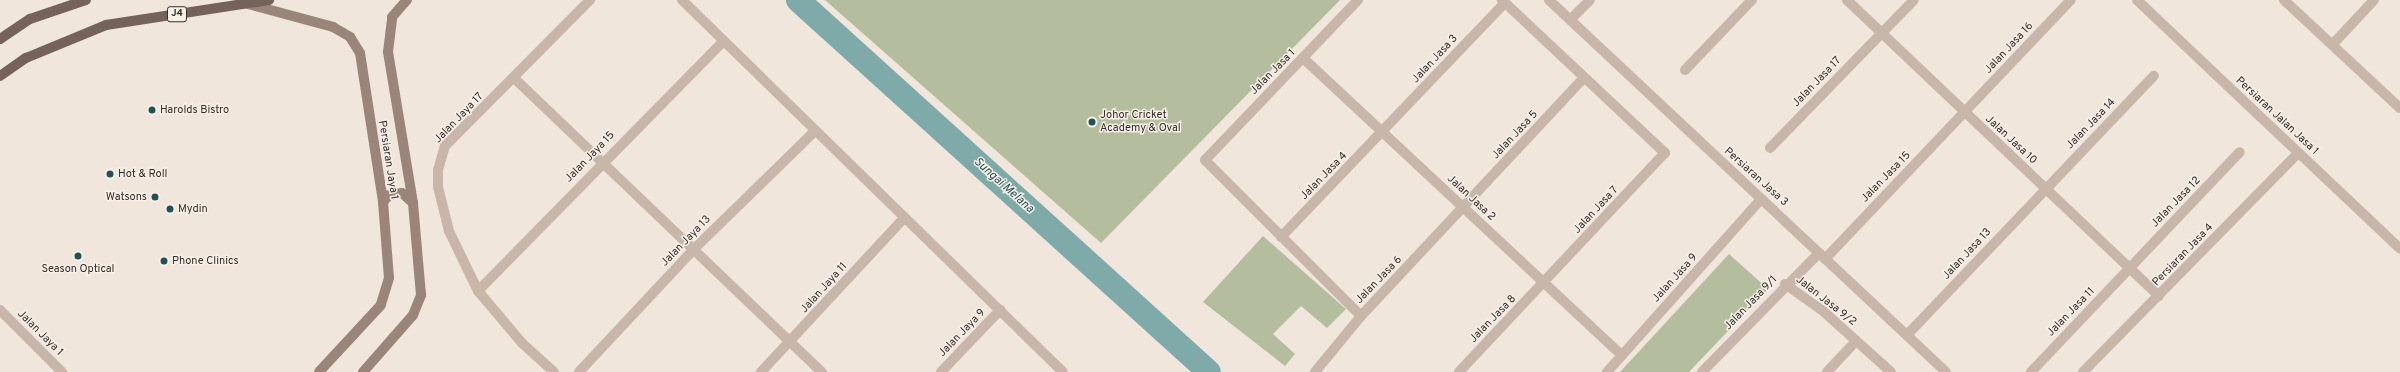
<!DOCTYPE html>
<html>
<head>
<meta charset="utf-8">
<style>
  body { margin:0 }
  #map { position:relative; width:2400px; height:372px; overflow:hidden; background:#f0e6dc; font-family:Overpass,sans-serif }
  div>[style] { position:absolute }
  [style*='--x'] { left:calc(var(--x)*1px); top:calc(var(--y)*1px); width:calc(var(--w)*1px); rotate:calc(var(--a)*1deg) }
  .green>* { inset:0; background:#b4be9e }
  .river>* { height:24px; margin:-12px; padding:0 12px; transform-origin:12px; border-radius:12px; background:#7eaaaa }
  .minor>* { height:10px; margin:-5px; padding:0 5px; transform-origin:5px; border-radius:5px; background:#c7b6a9 }
  .secondary>* { height:10px; margin:-5px; padding:0 5px; transform-origin:5px; border-radius:5px; background:#9a857b }
  .primary>* { height:10px; margin:-5px; padding:0 5px; transform-origin:5px; border-radius:5px; background:#75635b }
  .dots>* { width:11px; height:11px; translate:-50% -50%; box-sizing:border-box; border:2px solid #f8f0e8; border-radius:50% }
  span { translate:-50% -50%; white-space:nowrap; text-align:center; line-height:1.15; -webkit-text-stroke:3px #f8f0e8; paint-order:stroke }
  .shield-label span { padding:1px 3px; background:#f8f0e8; border:1px solid; border-radius:3px; -webkit-text-stroke-width:0 }
  .shield-label { font-size:10px; color:#352c28; font-weight:700 }
  .street-label { font-size:11px; color:#352c28 }
  .poi-label { font-size:11px; color:#352c28 }
  .left { translate:0 -50%; text-align:left }
  .right { translate:-100% -50%; text-align:right }
  .water-label { font-size:12px; color:#225153; font-style:italic }
</style>
</head>
<body>
<div id="map">
  <div class="green">
    <i style="clip-path:polygon(825px 0,1340px 0,1101px 243px)"></i>
    <i style="clip-path:polygon(1263px 236px,1346px 309px,1327px 328px,1301px 306px,1273px 334px,1295px 354px,1285px 366px,1203px 302px)"></i>
    <i style="clip-path:polygon(1729px 254px,1768px 289px,1689px 372px,1620px 372px)"></i>
  </div>
  <div class="river">
    <i style="--x:798;--y:0;--w:554;--a:42.15"></i>
  </div>
  <div class="minor">
    <i style="--x:682;--y:0;--w:532;--a:44.32"></i>
    <i style="--x:1358;--y:0;--w:221;--a:133.7"></i>
    <i style="--x:1205;--y:160;--w:221;--a:45"></i>
    <i style="--x:1549;--y:0;--w:544;--a:43.14"></i>
    <i style="--x:1847;--y:0;--w:430;--a:43.5"></i>
    <i style="--x:2137;--y:0;--w:362;--a:43.4"></i>
    <i style="--x:2284;--y:0;--w:158;--a:43"></i>
    <i style="--x:1570;--y:20;--w:28;--a:-45"></i>
    <i style="--x:2333;--y:44;--w:60;--a:-47"></i>
    <i style="--x:1303;--y:58;--w:436;--a:43"></i>
    <i style="--x:1685;--y:70;--w:97;--a:-46.3"></i>
    <i style="--x:514;--y:78;--w:426;--a:43.7"></i>
    <i style="--x:1770;--y:148;--w:206;--a:-45.8"></i>
    <i style="--x:1281;--y:237;--w:324;--a:-46.3"></i>
    <i style="--x:1825;--y:259;--w:357;--a:-46.5"></i>
    <i style="--x:1785;--y:284;--w:47;--a:35.4"></i>
    <i style="--x:1823;--y:311;--w:91;--a:41.9"></i>
    <i style="--x:478;--y:291;--w:348;--a:-45.5"></i>
    <i style="--x:0;--y:310;--w:88;--a:45"></i>
    <i style="--x:1907;--y:335;--w:358;--a:-46.4"></i>
    <i style="--x:554;--y:372;--w:43;--a:-137.8"></i>
    <i style="--x:522;--y:343;--w:68;--a:-130.2"></i>
    <i style="--x:478;--y:291;--w:67;--a:-115.8"></i>
    <i style="--x:449;--y:231;--w:45;--a:-104"></i>
    <i style="--x:438;--y:187;--w:17;--a:-90"></i>
    <i style="--x:438;--y:170;--w:25;--a:-74"></i>
    <i style="--x:445;--y:146;--w:206;--a:-45.2"></i>
    <i style="--x:579;--y:372;--w:168;--a:-46.9"></i>
    <i style="--x:694;--y:249;--w:168;--a:-44.3"></i>
    <i style="--x:761;--y:372;--w:209;--a:-47.1"></i>
    <i style="--x:941;--y:372;--w:86;--a:-46.4"></i>
    <i style="--x:1315;--y:372;--w:72;--a:-50.6"></i>
    <i style="--x:1361;--y:316;--w:325;--a:-46.9"></i>
    <i style="--x:1459;--y:372;--w:301;--a:-46.8"></i>
    <i style="--x:1665;--y:153;--w:224;--a:-136.8"></i>
    <i style="--x:1607;--y:372;--w:232;--a:-48.3"></i>
    <i style="--x:1702;--y:372;--w:167;--a:-45.5"></i>
    <i style="--x:1827;--y:372;--w:42;--a:-46.9"></i>
    <i style="--x:2031;--y:372;--w:303;--a:-46.5"></i>
    <i style="--x:2083;--y:372;--w:307;--a:-45.5"></i>
  </div>
  <div class="secondary">
    <i style="--x:248;--y:4;--w:88;--a:15.1"></i>
    <i style="--x:333;--y:27;--w:20;--a:30"></i>
    <i style="--x:350;--y:37;--w:19;--a:58"></i>
    <i style="--x:360;--y:53;--w:151;--a:81.2"></i>
    <i style="--x:383;--y:202;--w:76;--a:85.5"></i>
    <i style="--x:389;--y:278;--w:28;--a:107"></i>
    <i style="--x:381;--y:305;--w:91;--a:132.8"></i>
    <i style="--x:383;--y:202;--w:9;--a:-49"></i>
    <i style="--x:389;--y:195;--w:13;--a:-9"></i>
    <i style="--x:402;--y:193;--w:15;--a:42"></i>
    <i style="--x:363;--y:372;--w:76;--a:-48.7"></i>
    <i style="--x:413;--y:315;--w:22;--a:-68"></i>
    <i style="--x:421;--y:295;--w:92;--a:-95"></i>
    <i style="--x:413;--y:203;--w:153;--a:-99.4"></i>
    <i style="--x:388;--y:52;--w:35;--a:-83"></i>
    <i style="--x:392;--y:17;--w:23;--a:-49"></i>
  </div>
  <div class="primary">
    <i style="--x:0;--y:39;--w:36;--a:-34"></i>
    <i style="--x:30;--y:19;--w:59;--a:-18.7"></i>
    <i style="--x:0;--y:76;--w:32;--a:-35"></i>
    <i style="--x:26;--y:58;--w:87;--a:-22.4"></i>
    <i style="--x:106;--y:25;--w:165;--a:-8.7"></i>
  </div>
  <div class="dots">
    <i style="left:152px;top:110px;background:#225153"></i>
    <i style="left:1092px;top:122px;background:#225153"></i>
    <i style="left:110px;top:174px;background:#225153"></i>
    <i style="left:155px;top:197px;background:#225153"></i>
    <i style="left:170px;top:209px;background:#225153"></i>
    <i style="left:78px;top:256px;background:#225153"></i>
    <i style="left:164px;top:261px;background:#225153"></i>
  </div>
  <div class="shield-label">
    <span style="left:177px;top:14px">J4</span>
  </div>
  <div class="street-label">
    <span style="left:2009px;top:48px;rotate:-47deg">Jalan Jasa 16</span>
    <span style="left:1435px;top:59px;rotate:-47deg">Jalan Jasa 3</span>
    <span style="left:1273px;top:72px;rotate:-45deg">Jalan Jasa 1</span>
    <span style="left:1817px;top:82px;rotate:-46deg">Jalan Jasa 17</span>
    <span style="left:2277px;top:116px;rotate:43deg">Persiaran Jalan Jasa 1</span>
    <span style="left:459px;top:118px;rotate:-46deg">Jalan Jaya 17</span>
    <span style="left:2091px;top:124px;rotate:-46deg">Jalan Jasa 14</span>
    <span style="left:1515px;top:135px;rotate:-47deg">Jalan Jasa 5</span>
    <span style="left:2011px;top:140px;rotate:43deg">Jalan Jasa 10</span>
    <span style="left:590px;top:157px;rotate:-46deg">Jalan Jaya 15</span>
    <span style="left:388px;top:160px;rotate:81deg">Persiaran Jaya 1</span>
    <span style="left:1324px;top:176px;rotate:-46deg">Jalan Jasa 4</span>
    <span style="left:1756px;top:177px;rotate:42deg">Persiaran Jasa 3</span>
    <span style="left:1886px;top:177px;rotate:-46deg">Jalan Jasa 15</span>
    <span style="left:1471px;top:198px;rotate:43deg">Jalan Jasa 2</span>
    <span style="left:2176px;top:202px;rotate:-46deg">Jalan Jasa 12</span>
    <span style="left:1596px;top:210px;rotate:-47deg">Jalan Jasa 7</span>
    <span style="left:686px;top:241px;rotate:-46deg">Jalan Jaya 13</span>
    <span style="left:1967px;top:254px;rotate:-47deg">Jalan Jasa 13</span>
    <span style="left:2183px;top:255px;rotate:-46deg">Persiaran Jasa 4</span>
    <span style="left:1675px;top:278px;rotate:-48deg">Jalan Jasa 9</span>
    <span style="left:1379px;top:280px;rotate:-46deg">Jalan Jasa 6</span>
    <span style="left:824px;top:288px;rotate:-48deg">Jalan Jaya 11</span>
    <span style="left:1826px;top:301px;rotate:38deg">Jalan Jasa 9/2</span>
    <span style="left:1751px;top:303px;rotate:-46deg">Jalan Jasa 9/1</span>
    <span style="left:2071px;top:312px;rotate:-46deg">Jalan Jasa 11</span>
    <span style="left:1493px;top:319px;rotate:-46deg">Jalan Jasa 8</span>
    <span style="left:40px;top:333px;rotate:45deg">Jalan Jaya 1</span>
    <span style="left:962px;top:333px;rotate:-46deg">Jalan Jaya 9</span>
  </div>
  <div class="poi-label">
    <span class="left" style="left:160px;top:110px">Harolds Bistro</span>
    <span class="left" style="left:1100px;top:122px">Johor Cricket<br>Academy &amp; Oval</span>
    <span class="left" style="left:118px;top:174px">Hot &amp; Roll</span>
    <span class="right" style="left:147px;top:197px">Watsons</span>
    <span class="left" style="left:178px;top:209px">Mydin</span>
    <span class="left" style="left:172px;top:261px">Phone Clinics</span>
    <span style="left:78px;top:269px">Season Optical</span>
  </div>
  <div class="water-label">
    <span style="left:1003px;top:186px;rotate:42deg">Sungai Melana</span>
  </div>
</div>
</body>
</html>
